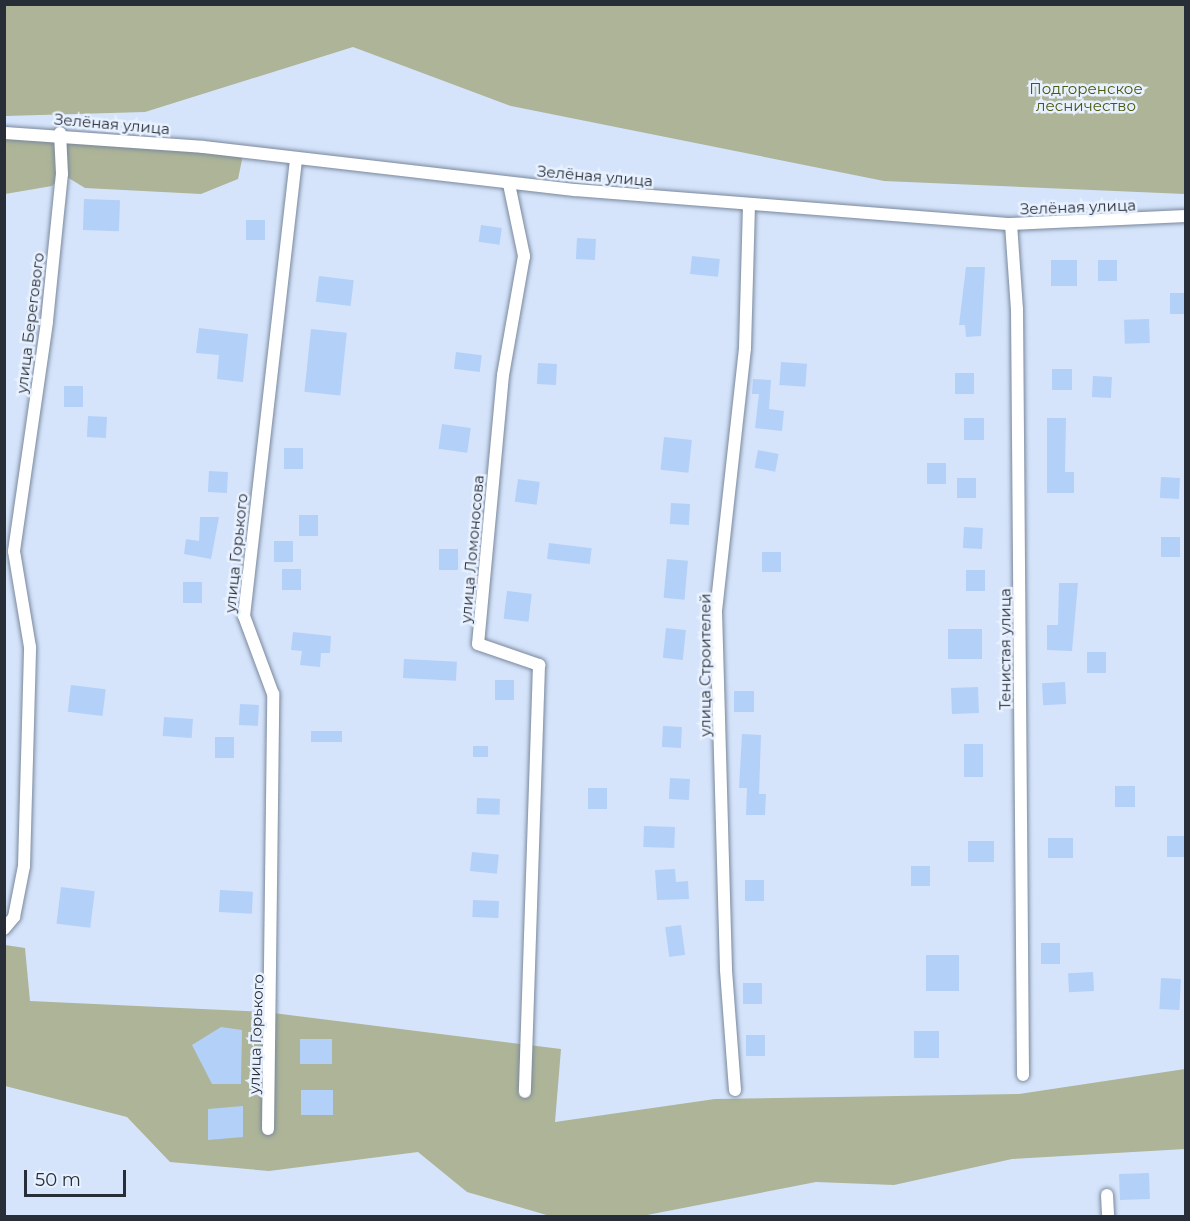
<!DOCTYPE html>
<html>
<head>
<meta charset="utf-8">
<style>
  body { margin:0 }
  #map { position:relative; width:1190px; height:1221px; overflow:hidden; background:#d5e4fb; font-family:Montserrat,sans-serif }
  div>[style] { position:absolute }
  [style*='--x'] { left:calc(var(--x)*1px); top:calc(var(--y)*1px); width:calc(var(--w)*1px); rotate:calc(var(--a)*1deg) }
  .green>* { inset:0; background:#adb498 }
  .building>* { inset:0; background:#b3d0f9; transform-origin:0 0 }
  .roads { filter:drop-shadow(0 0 2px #7a889d) drop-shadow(0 0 2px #7a889d) }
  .minor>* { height:12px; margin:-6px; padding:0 6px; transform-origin:6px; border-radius:6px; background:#fff }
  span { translate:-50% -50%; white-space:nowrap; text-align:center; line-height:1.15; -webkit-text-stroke:5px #e8f1ff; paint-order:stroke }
  .park-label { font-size:15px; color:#4b570b }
  .street-label { font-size:15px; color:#282e37 }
  .frame { position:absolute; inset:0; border:6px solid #282e37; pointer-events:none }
  .scale { position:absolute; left:24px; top:1170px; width:102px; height:27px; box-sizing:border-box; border:3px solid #282e37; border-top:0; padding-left:8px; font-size:18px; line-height:21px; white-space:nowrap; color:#282e37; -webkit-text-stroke:4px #e8f1ff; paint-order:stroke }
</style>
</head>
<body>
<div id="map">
  <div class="green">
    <i style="clip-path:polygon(4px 5px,1185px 5px,1185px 194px,884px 181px,511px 106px,353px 47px,145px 112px,5px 116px)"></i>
    <i style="clip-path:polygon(4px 133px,85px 141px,243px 155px,238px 179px,201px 194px,85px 188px,62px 174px,52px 186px,5px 194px)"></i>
    <i style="clip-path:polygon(5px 945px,25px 948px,30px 1001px,265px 1012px,561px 1049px,555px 1122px,715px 1099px,1019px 1094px,1185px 1069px,1185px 1149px,1012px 1159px,894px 1185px,816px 1182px,642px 1216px,550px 1216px,467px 1192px,418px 1152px,269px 1171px,170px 1162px,127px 1117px,5px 1086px)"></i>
  </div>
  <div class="building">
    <i style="left:84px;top:199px;width:36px;height:31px;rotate:2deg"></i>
    <i style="left:246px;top:220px;width:19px;height:20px"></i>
    <i style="left:481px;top:225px;width:21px;height:17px;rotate:8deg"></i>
    <i style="left:577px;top:238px;width:19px;height:21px;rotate:3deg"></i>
    <i style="left:692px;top:256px;width:28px;height:18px;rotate:6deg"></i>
    <i style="left:1051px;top:260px;width:26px;height:26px"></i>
    <i style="left:1098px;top:260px;width:19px;height:21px"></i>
    <i style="clip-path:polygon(966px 267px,985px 267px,981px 336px,966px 337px,965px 325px,959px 325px)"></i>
    <i style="left:319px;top:276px;width:35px;height:26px;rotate:7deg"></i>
    <i style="left:1170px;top:293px;width:15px;height:21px"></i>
    <i style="left:1149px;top:319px;width:24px;height:25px;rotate:88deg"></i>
    <i style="clip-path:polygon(199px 328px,248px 334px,243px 382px,217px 379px,219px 355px,196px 353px)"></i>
    <i style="left:311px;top:329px;width:36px;height:63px;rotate:6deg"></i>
    <i style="left:456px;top:352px;width:26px;height:17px;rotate:7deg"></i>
    <i style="left:781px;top:362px;width:26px;height:23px;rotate:4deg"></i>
    <i style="left:538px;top:363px;width:19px;height:21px;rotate:3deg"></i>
    <i style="left:1052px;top:369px;width:20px;height:21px"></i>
    <i style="left:955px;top:373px;width:19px;height:21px"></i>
    <i style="left:1093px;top:376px;width:19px;height:21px;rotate:3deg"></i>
    <i style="clip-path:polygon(753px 379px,771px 380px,769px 409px,784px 411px,782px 431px,755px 428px,759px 394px,752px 394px)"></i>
    <i style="left:64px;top:386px;width:19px;height:21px"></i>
    <i style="left:88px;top:416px;width:19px;height:21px;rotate:3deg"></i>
    <i style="left:964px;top:418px;width:20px;height:22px"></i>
    <i style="clip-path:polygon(1047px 418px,1066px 418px,1065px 472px,1074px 472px,1074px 493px,1047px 493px)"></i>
    <i style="left:442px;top:424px;width:29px;height:25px;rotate:8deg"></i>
    <i style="left:664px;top:437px;width:28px;height:33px;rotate:6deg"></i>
    <i style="left:284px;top:448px;width:19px;height:21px"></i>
    <i style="left:758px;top:450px;width:21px;height:18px;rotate:11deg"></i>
    <i style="left:927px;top:463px;width:19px;height:21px"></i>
    <i style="left:209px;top:471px;width:19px;height:21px;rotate:3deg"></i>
    <i style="left:1161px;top:477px;width:19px;height:21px;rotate:3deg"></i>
    <i style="left:957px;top:478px;width:19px;height:20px"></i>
    <i style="left:518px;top:479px;width:22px;height:23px;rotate:8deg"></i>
    <i style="left:671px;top:503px;width:19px;height:21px;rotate:3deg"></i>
    <i style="left:299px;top:515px;width:19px;height:21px"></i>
    <i style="clip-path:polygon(200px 517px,219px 517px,211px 559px,184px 554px,186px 539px,199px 541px)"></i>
    <i style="left:964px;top:527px;width:19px;height:21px;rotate:3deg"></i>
    <i style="left:1161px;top:537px;width:19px;height:20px"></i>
    <i style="left:274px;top:541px;width:19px;height:21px"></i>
    <i style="left:549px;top:543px;width:43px;height:16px;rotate:7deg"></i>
    <i style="left:439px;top:549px;width:19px;height:21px"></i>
    <i style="left:762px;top:552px;width:19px;height:20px"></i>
    <i style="left:667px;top:559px;width:21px;height:39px;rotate:5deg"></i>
    <i style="left:282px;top:569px;width:19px;height:21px"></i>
    <i style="left:966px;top:570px;width:19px;height:21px"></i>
    <i style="left:183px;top:582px;width:19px;height:21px"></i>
    <i style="clip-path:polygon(1059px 583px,1078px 583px,1072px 651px,1047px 650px,1047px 625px,1058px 625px)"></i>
    <i style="left:507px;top:591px;width:25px;height:28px;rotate:7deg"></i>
    <i style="left:666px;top:628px;width:20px;height:30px;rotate:6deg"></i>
    <i style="left:948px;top:629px;width:34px;height:30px"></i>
    <i style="clip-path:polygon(293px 632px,331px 636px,330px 653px,321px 653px,320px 667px,300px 665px,302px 651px,291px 650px)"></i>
    <i style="left:1087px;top:652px;width:19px;height:21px"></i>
    <i style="left:404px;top:659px;width:53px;height:19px;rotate:3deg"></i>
    <i style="left:495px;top:680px;width:19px;height:20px"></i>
    <i style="left:1065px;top:682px;width:22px;height:23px;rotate:87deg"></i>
    <i style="left:71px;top:685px;width:35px;height:27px;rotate:7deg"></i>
    <i style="left:978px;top:687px;width:26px;height:27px;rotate:88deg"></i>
    <i style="left:734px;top:691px;width:20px;height:21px"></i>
    <i style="left:240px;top:704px;width:19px;height:21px;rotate:3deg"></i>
    <i style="left:164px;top:717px;width:29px;height:19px;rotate:4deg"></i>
    <i style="left:663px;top:726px;width:19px;height:21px;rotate:3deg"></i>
    <i style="left:311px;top:731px;width:31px;height:11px"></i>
    <i style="clip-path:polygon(742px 734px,761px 735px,759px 794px,766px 794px,765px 815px,746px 815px,747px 788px,739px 788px)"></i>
    <i style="left:215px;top:737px;width:19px;height:21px"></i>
    <i style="left:964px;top:744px;width:19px;height:33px"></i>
    <i style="left:473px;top:746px;width:15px;height:11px"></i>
    <i style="left:670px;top:778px;width:20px;height:21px;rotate:3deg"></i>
    <i style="left:1115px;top:786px;width:20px;height:21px"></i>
    <i style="left:588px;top:788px;width:19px;height:21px"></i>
    <i style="left:477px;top:798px;width:23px;height:16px;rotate:2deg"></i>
    <i style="left:644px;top:826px;width:31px;height:21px;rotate:2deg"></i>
    <i style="left:1167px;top:836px;width:18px;height:21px"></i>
    <i style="left:1048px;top:838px;width:25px;height:20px"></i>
    <i style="left:968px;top:841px;width:26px;height:21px"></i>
    <i style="left:472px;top:852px;width:27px;height:19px;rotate:6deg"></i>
    <i style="left:911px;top:866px;width:19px;height:20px"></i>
    <i style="clip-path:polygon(675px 869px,676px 882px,688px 881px,689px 899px,657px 900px,655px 870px)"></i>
    <i style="left:745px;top:880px;width:19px;height:21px"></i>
    <i style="left:61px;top:887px;width:34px;height:37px;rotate:7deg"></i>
    <i style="left:220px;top:890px;width:33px;height:22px;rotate:3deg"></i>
    <i style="left:473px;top:900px;width:26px;height:17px;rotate:2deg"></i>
    <i style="left:681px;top:925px;width:30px;height:16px;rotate:82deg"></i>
    <i style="left:1041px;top:943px;width:19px;height:21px"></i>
    <i style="left:926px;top:955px;width:33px;height:36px"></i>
    <i style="left:1093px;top:972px;width:19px;height:25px;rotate:87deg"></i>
    <i style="left:1161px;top:978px;width:20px;height:31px;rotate:3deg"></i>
    <i style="left:743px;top:983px;width:19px;height:21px"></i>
    <i style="clip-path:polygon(221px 1027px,242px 1030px,241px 1084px,212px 1084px,192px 1045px)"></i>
    <i style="left:914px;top:1031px;width:25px;height:27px"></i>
    <i style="left:746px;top:1035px;width:19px;height:21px"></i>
    <i style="left:332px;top:1039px;width:25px;height:32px;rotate:90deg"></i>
    <i style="left:333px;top:1090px;width:25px;height:32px;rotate:90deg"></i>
    <i style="clip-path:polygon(243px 1106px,243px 1137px,208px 1140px,208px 1109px)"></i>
    <i style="left:1149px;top:1173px;width:26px;height:30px;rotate:88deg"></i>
  </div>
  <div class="roads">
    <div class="minor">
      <i style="--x:4;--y:133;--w:199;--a:4"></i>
      <i style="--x:203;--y:147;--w:374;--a:6.6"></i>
      <i style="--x:575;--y:190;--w:437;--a:4.5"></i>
      <i style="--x:1011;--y:224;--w:175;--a:-2.6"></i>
      <i style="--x:509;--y:184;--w:74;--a:78.2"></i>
      <i style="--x:524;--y:256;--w:121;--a:100"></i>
      <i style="--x:503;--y:375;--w:270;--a:95.3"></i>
      <i style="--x:478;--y:644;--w:65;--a:19"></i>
      <i style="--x:539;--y:665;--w:427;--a:91.9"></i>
      <i style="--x:1011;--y:224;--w:85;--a:86"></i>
      <i style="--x:1017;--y:309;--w:766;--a:89.55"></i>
      <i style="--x:4;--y:929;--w:16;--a:-50"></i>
      <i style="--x:14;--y:917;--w:52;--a:-78.9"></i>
      <i style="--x:24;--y:866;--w:219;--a:-88.4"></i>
      <i style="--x:30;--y:647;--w:97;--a:-99.5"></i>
      <i style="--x:14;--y:551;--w:232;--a:-81.8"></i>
      <i style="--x:47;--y:321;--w:148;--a:-84.2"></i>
      <i style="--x:62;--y:174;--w:41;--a:-92.8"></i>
      <i style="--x:735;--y:1090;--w:121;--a:-94.3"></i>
      <i style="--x:726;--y:969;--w:358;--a:-91.6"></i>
      <i style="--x:716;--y:611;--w:265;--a:-83.7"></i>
      <i style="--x:745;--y:348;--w:144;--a:-88.4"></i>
      <i style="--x:268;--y:1129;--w:435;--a:-89.3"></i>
      <i style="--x:273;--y:694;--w:83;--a:-110.4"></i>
      <i style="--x:244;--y:616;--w:461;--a:-83.5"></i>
      <i style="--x:1107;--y:1195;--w:21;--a:87"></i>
    </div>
  </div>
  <div class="park-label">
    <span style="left:1086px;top:97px">Подгоренское<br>лесничество</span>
  </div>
  <div class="street-label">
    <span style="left:112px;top:124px;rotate:5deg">Зелёная улица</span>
    <span style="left:595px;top:176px;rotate:5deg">Зелёная улица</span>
    <span style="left:1078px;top:207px;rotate:-2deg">Зелёная улица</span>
    <span style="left:30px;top:323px;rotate:-83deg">улица Берегового</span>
    <span style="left:472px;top:549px;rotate:-85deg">улица Ломоносова</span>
    <span style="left:236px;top:553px;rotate:-84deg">улица Горького</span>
    <span style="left:1005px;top:649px;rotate:-90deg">Тенистая улица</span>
    <span style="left:705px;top:665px;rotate:-90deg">улица Строителей</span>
    <span style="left:256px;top:1034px;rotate:-88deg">улица Горького</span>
  </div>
  <div class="frame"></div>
  <div class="scale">50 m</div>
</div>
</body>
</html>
